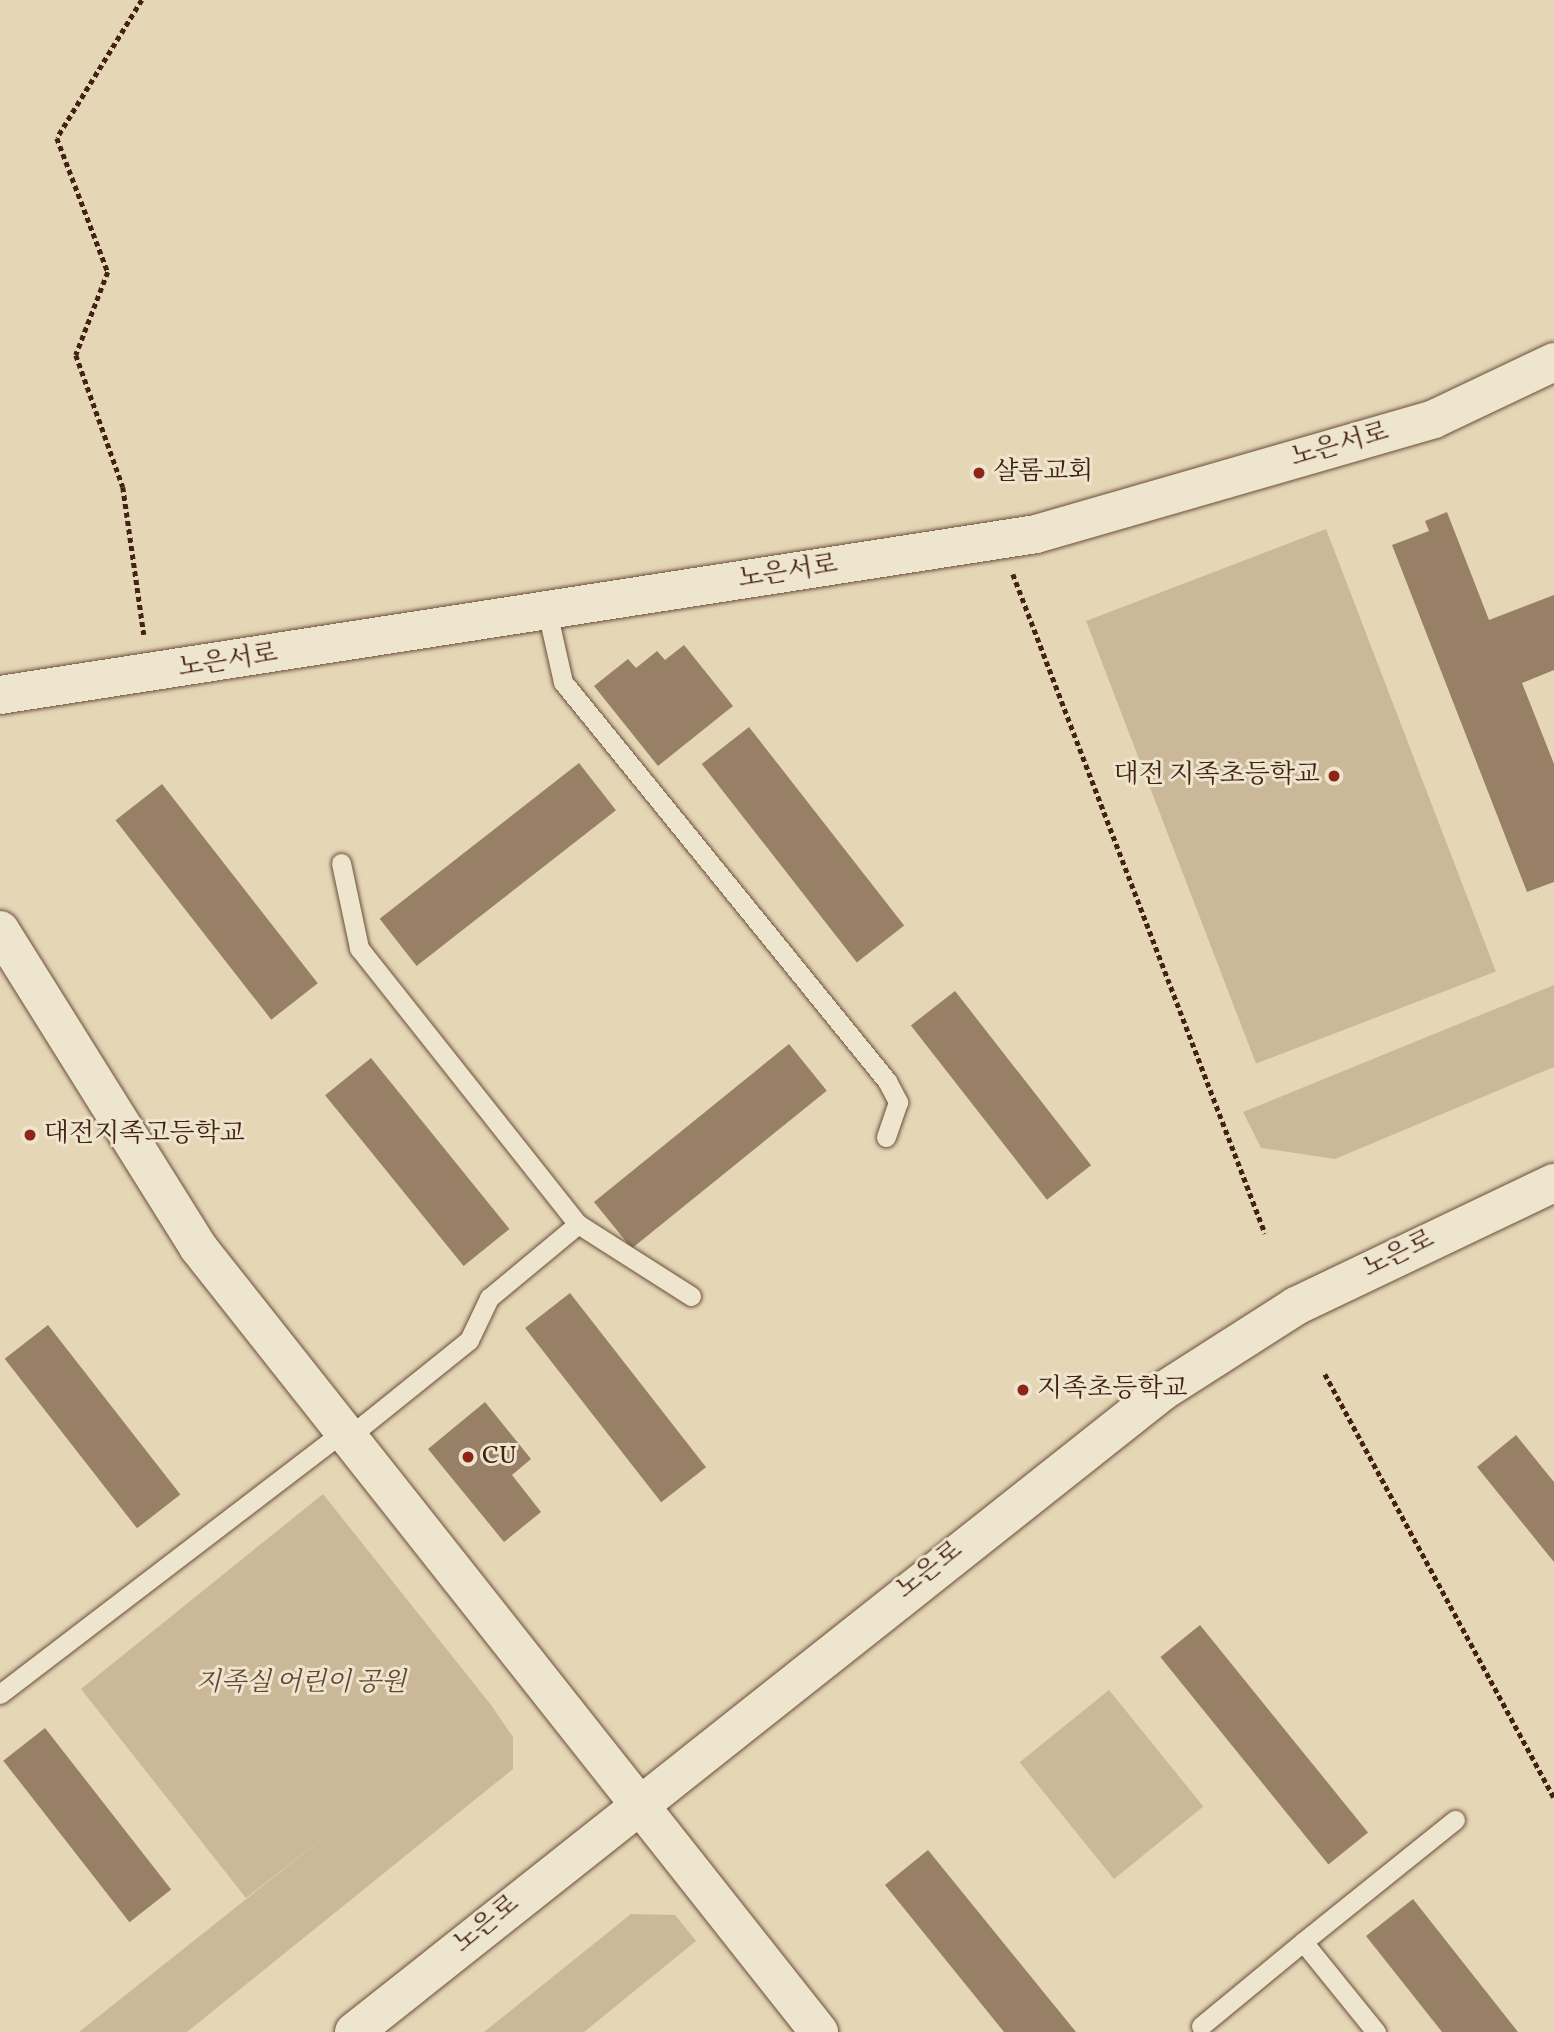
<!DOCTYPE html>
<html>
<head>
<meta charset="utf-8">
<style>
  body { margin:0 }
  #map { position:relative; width:1554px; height:2032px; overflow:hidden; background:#e5d7b5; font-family:Vollkorn,"Noto Serif KR",serif }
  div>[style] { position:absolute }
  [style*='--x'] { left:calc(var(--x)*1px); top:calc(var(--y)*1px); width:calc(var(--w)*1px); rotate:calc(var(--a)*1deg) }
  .green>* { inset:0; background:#cab899; transform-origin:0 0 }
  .building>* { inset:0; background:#988067; transform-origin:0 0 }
  .path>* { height:4.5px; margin-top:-2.25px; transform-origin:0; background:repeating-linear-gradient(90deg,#442113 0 5px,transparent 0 8.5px) }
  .roads { filter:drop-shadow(0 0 2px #6c4e3c) drop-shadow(0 0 2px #6c4e3c) }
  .lane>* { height:19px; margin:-9.5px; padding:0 9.5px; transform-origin:9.5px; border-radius:9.5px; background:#eee5cf }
  .street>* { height:38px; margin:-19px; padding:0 19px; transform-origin:19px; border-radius:19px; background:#eee5cf }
  .secondary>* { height:38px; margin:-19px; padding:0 19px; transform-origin:19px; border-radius:19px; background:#eee5cf }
  .dots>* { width:19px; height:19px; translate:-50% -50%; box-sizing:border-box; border:4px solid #eee5cf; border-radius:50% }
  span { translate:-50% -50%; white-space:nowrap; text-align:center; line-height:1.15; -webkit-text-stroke:6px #eee5cf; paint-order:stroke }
  .street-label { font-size:26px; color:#442113 }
  .poi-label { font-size:26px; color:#442113 }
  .left { translate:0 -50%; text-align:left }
  .right { translate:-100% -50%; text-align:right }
  .park-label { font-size:26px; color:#664734; font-style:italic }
</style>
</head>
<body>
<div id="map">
  <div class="green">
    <i style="left:1326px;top:529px;width:474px;height:257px;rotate:69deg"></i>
    <i style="clip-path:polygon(1554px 985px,1554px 1067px,1335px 1159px,1261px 1148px,1243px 1112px)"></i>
    <i style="clip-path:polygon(323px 1494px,491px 1705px,513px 1737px,513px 1769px,187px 2032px,79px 2032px,333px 1830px,246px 1898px,81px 1689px)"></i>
    <i style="left:1109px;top:1690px;width:150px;height:115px;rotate:51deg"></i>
    <i style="clip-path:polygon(631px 1914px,675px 1915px,696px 1941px,584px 2032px,484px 2032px)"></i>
  </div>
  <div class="building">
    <i style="clip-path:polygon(1447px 512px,1489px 620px,1554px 595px,1554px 670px,1522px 683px,1554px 764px,1554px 882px,1527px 892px,1392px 545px,1429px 531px,1425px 521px)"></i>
    <i style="clip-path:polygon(684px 645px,733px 706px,658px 766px,594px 686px,628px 659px,636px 668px,657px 651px,665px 660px)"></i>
    <i style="left:749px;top:727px;width:252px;height:60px;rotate:52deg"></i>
    <i style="left:579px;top:763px;width:60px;height:253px;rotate:52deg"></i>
    <i style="left:162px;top:784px;width:253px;height:59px;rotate:52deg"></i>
    <i style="left:955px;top:991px;width:221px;height:56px;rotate:52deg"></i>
    <i style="left:789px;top:1044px;width:60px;height:251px;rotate:51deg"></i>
    <i style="left:371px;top:1058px;width:220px;height:59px;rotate:51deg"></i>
    <i style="left:570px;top:1293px;width:221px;height:57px;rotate:52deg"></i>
    <i style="left:48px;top:1325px;width:215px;height:55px;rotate:52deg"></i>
    <i style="clip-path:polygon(485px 1402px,531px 1459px,512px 1475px,541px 1512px,504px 1542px,428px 1449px)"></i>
    <i style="clip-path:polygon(1516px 1435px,1554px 1482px,1554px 1562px,1477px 1467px)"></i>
    <i style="left:1200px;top:1625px;width:267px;height:51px;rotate:51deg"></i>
    <i style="left:45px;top:1728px;width:205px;height:53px;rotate:52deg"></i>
    <i style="clip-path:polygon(928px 1850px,1076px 2032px,1004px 2032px,885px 1885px)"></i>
    <i style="clip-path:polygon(1413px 1899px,1518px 2032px,1442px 2032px,1366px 1936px)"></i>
  </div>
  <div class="path">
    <i style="--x:142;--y:0;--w:162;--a:121.6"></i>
    <i style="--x:57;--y:138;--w:143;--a:69.2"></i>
    <i style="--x:108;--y:272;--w:89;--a:111.1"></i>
    <i style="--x:76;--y:355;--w:140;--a:70.4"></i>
    <i style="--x:123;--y:487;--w:149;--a:81.9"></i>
    <i style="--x:1013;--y:574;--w:706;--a:69.07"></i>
    <i style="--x:1325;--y:1374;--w:481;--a:61.6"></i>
  </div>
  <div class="roads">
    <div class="lane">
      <i style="--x:547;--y:611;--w:73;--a:77.3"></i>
      <i style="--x:563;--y:682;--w:514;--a:50.92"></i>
      <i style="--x:887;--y:1081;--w:24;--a:62"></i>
      <i style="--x:898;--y:1102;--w:37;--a:109"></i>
      <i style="--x:341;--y:863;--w:87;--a:78"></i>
      <i style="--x:359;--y:948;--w:352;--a:51.6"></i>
      <i style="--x:346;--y:1439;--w:158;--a:-38.8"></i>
      <i style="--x:469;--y:1340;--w:47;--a:-64.5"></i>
      <i style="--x:489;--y:1298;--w:116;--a:-39.7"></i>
      <i style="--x:578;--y:1224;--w:134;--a:32.5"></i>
      <i style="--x:0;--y:1694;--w:429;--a:-37.4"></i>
      <i style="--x:1201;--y:2026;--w:132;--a:-39.5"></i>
      <i style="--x:1376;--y:2032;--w:116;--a:-129"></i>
      <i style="--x:1303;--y:1942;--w:195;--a:-38.8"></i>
    </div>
    <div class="street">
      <i style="--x:0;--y:695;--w:1048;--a:-8.83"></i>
      <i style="--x:1036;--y:534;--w:414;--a:-16.1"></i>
      <i style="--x:1434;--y:419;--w:133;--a:-25.4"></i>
      <i style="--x:0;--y:930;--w:374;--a:58"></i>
      <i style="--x:198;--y:1247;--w:1001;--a:51.65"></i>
    </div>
    <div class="secondary">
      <i style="--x:354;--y:2032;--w:1032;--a:-38.39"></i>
      <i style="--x:1163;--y:1391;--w:158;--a:-32.6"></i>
      <i style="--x:1296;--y:1306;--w:286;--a:-25.5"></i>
    </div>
  </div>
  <div class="dots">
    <i style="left:979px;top:473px;background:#8f2418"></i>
    <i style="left:1334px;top:776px;background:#8f2418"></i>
    <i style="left:30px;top:1135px;background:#8f2418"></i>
    <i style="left:1023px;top:1390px;background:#8f2418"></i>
    <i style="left:468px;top:1457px;background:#8f2418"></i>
  </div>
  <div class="street-label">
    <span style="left:1340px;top:446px;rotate:-16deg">노은서로</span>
    <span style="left:788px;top:573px;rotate:-9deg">노은서로</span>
    <span style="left:228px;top:662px;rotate:-9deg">노은서로</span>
    <span style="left:1399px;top:1255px;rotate:-26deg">노은로</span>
    <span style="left:930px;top:1571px;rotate:-38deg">노은로</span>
    <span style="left:487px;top:1925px;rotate:-39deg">노은로</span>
  </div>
  <div class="poi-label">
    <span class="left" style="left:993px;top:473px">샬롬교회</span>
    <span class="right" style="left:1320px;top:776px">대전 지족초등학교</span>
    <span class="left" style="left:44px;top:1135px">대전지족고등학교</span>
    <span class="left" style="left:1037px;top:1390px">지족초등학교</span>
    <span class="left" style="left:482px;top:1457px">CU</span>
  </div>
  <div class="park-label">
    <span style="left:301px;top:1684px">지족실 어린이 공원</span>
  </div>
</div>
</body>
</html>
